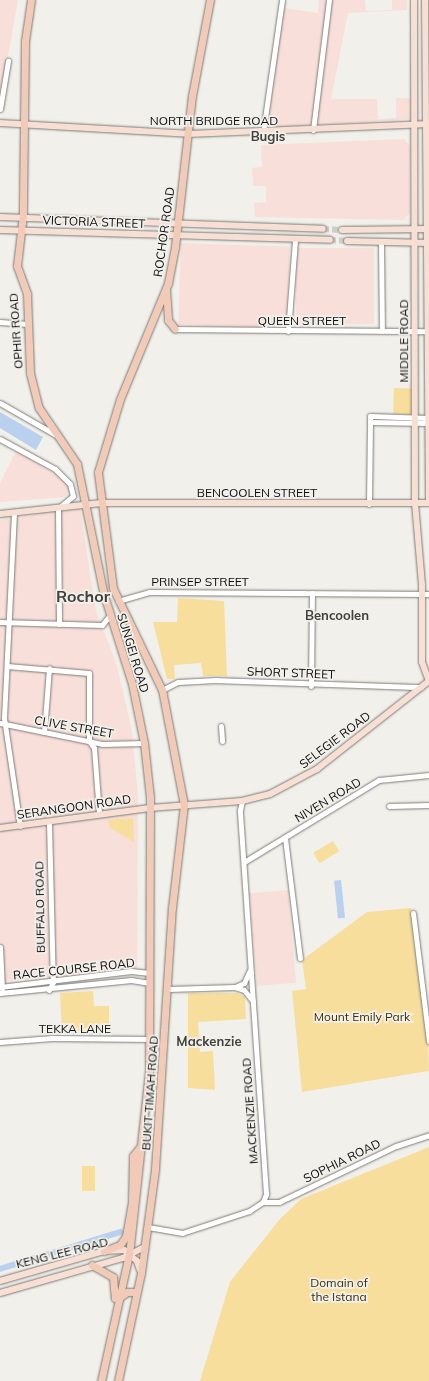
<!DOCTYPE html>
<html>
<head>
<meta charset="utf-8">
<style>
  body { margin:0 }
  #map { position:relative; width:429px; height:1381px; overflow:hidden; background:#f1f0eb; font-family:Mulish,sans-serif }
  div>[style] { position:absolute }
  [style*='--x'] { left:calc(var(--x)*1px); top:calc(var(--y)*1px); width:calc(var(--w)*1px); rotate:calc(var(--a)*1deg) }
  .commercial>* { inset:0; background:#f9dfd9; transform-origin:0 0 }
  .green>* { inset:0; background:#f8de9c; transform-origin:0 0 }
  .water>* { inset:0; background:#bad0ef; transform-origin:0 0 }
  .canal>* { height:5.5px; margin:-2.75px; padding:0 2.75px; transform-origin:2.75px; border-radius:2.75px; background:#bad0ef }
  .major-tunnel>* { height:6px; margin-top:-3px; transform-origin:0; background:repeating-linear-gradient(90deg,#cfcec9 0 6px,transparent 0 9px) }
  .roads { filter:drop-shadow(0 0 1px #7d7b77) drop-shadow(0 0 1px #7d7b77) }
  .minor>* { height:5px; margin:-2.5px; padding:0 2.5px; transform-origin:2.5px; border-radius:2.5px; background:#fff }
  .major>* { height:6px; margin:-3px; padding:0 3px; transform-origin:3px; border-radius:3px; background:#f7dfd4 }
  .highway>* { height:7px; margin:-3.5px; padding:0 3.5px; transform-origin:3.5px; border-radius:3.5px; background:#f2cab8 }
  span { translate:-50% -50%; white-space:nowrap; text-align:center; line-height:1.15; -webkit-text-stroke:3.5px #f1f0eb; paint-order:stroke }
  .street-label { font-size:12px; color:#0d0c0b }
  .park-label { font-size:12px; color:#3d2f02 }
  .neighbourhood-label { font-size:13px; color:#41403c; font-weight:700 }
  .district-label { font-size:16px; color:#41403c; font-weight:700 }
</style>
</head>
<body>
<div id="map">
  <div class="commercial">
    <i style="clip-path:polygon(0 0,18px 0,0 101px)"></i>
    <i style="clip-path:polygon(319px 0,365px 0,366px 11px,392px 10px,392px 0,407px 0,407px 10px,348px 13px,331px 99px,377px 99px,378px 119px,396px 118px,396px 98px,412px 98px,412px 119px,265px 128px,284px 8px,318px 13px)"></i>
    <i style="clip-path:polygon(404px 139px,410px 146px,410px 213px,403px 220px,255px 217px,254px 203px,266px 202px,266px 186px,253px 186px,252px 168px,262px 167px,261px 145px)"></i>
    <i style="left:181px;top:243px;width:109px;height:82px;rotate:2deg"></i>
    <i style="left:296px;top:248px;width:78px;height:76px"></i>
    <i style="clip-path:polygon(16px 451px,65px 480px,70px 490px,65px 497px,0 502px,0 483px)"></i>
    <i style="clip-path:polygon(80px 507px,96px 611px,116px 662px,132px 731px,138px 796px,137px 973px,0 981px,0 520px)"></i>
    <i style="left:288px;top:890px;width:93px;height:39px;rotate:85deg"></i>
  </div>
  <div class="green">
    <i style="left:394px;top:388px;width:23px;height:26px;rotate:2deg"></i>
    <i style="clip-path:polygon(178px 598px,224px 601px,227px 676px,203px 676px,201px 663px,174px 665px,175px 679px,167px 679px,153px 622px,177px 622px)"></i>
    <i style="clip-path:polygon(133px 818px,134px 842px,110px 828px,108px 820px)"></i>
    <i style="left:333px;top:841px;width:12px;height:23px;rotate:59deg"></i>
    <i style="clip-path:polygon(411px 908px,428px 1030px,429px 1071px,302px 1092px,292px 991px,306px 989px,302px 960px,367px 912px)"></i>
    <i style="clip-path:polygon(93px 991px,94px 1006px,109px 1006px,109px 1033px,62px 1033px,60px 993px)"></i>
    <i style="clip-path:polygon(188px 993px,237px 993px,245px 997px,246px 1019px,198px 1022px,200px 1052px,213px 1051px,215px 1090px,188px 1088px)"></i>
    <i style="clip-path:polygon(429px 1147px,429px 1381px,200px 1381px,230px 1282px,279px 1220px,301px 1199px)"></i>
    <i style="left:82px;top:1166px;width:13px;height:25px"></i>
  </div>
  <div class="water">
    <i style="clip-path:polygon(0 412px,43px 437px,36px 450px,0 428px)"></i>
    <i style="left:341px;top:880px;width:38px;height:7px;rotate:84deg"></i>
  </div>
  <div class="canal">
    <i style="--x:0;--y:1269;--w:126;--a:-17.1"></i>
  </div>
  <div class="major-tunnel">
    <i style="--x:323;--y:229;--w:19;--a:3"></i>
    <i style="--x:330;--y:240;--w:17;--a:3"></i>
  </div>
  <div class="roads">
    <div class="minor">
      <i style="--x:0;--y:109;--w:49;--a:-80.5"></i>
      <i style="--x:313;--y:130;--w:131;--a:-83"></i>
      <i style="--x:263;--y:132;--w:133;--a:-81.8"></i>
      <i style="--x:381;--y:242;--w:89;--a:89.4"></i>
      <i style="--x:0;--y:322;--w:28;--a:4"></i>
      <i style="--x:175;--y:329;--w:254;--a:0.5"></i>
      <i style="--x:288;--y:331;--w:92;--a:-85.6"></i>
      <i style="--x:0;--y:403;--w:64;--a:29.7"></i>
      <i style="--x:370;--y:422;--w:59;--a:1"></i>
      <i style="--x:0;--y:439;--w:63;--a:28.6"></i>
      <i style="--x:55;--y:469;--w:21;--a:45"></i>
      <i style="--x:70;--y:484;--w:12;--a:76"></i>
      <i style="--x:73;--y:496;--w:17;--a:140"></i>
      <i style="--x:369;--y:504;--w:88;--a:-89.3"></i>
      <i style="--x:370;--y:416;--w:59;--a:1.9"></i>
      <i style="--x:58;--y:508;--w:116;--a:89.5"></i>
      <i style="--x:14;--y:513;--w:205;--a:92.8"></i>
      <i style="--x:4;--y:718;--w:109;--a:81.6"></i>
      <i style="--x:283;--y:593;--w:21;--a:0"></i>
      <i style="--x:118;--y:601;--w:32;--a:-16"></i>
      <i style="--x:149;--y:592;--w:280;--a:0.4"></i>
      <i style="--x:0;--y:622;--w:102;--a:1.7"></i>
      <i style="--x:102;--y:625;--w:13;--a:-51"></i>
      <i style="--x:7;--y:666;--w:82;--a:4.9"></i>
      <i style="--x:89;--y:673;--w:68;--a:90"></i>
      <i style="--x:311;--y:686;--w:93;--a:-89.4"></i>
      <i style="--x:162;--y:690;--w:18;--a:-27"></i>
      <i style="--x:178;--y:682;--w:38;--a:-3"></i>
      <i style="--x:216;--y:680;--w:205;--a:2"></i>
      <i style="--x:0;--y:723;--w:104;--a:11.6"></i>
      <i style="--x:102;--y:744;--w:42;--a:-1.4"></i>
      <i style="--x:221;--y:726;--w:15;--a:86"></i>
      <i style="--x:44;--y:732;--w:64;--a:-85.5"></i>
      <i style="--x:89;--y:741;--w:9;--a:54"></i>
      <i style="--x:94;--y:748;--w:65;--a:85.6"></i>
      <i style="--x:389;--y:806;--w:40;--a:-1.4"></i>
      <i style="--x:49;--y:823;--w:159;--a:88.6"></i>
      <i style="--x:53;--y:982;--w:9;--a:117"></i>
      <i style="--x:285;--y:838;--w:121;--a:82.9"></i>
      <i style="--x:244;--y:862;--w:158;--a:-31.3"></i>
      <i style="--x:379;--y:780;--w:50;--a:-5.7"></i>
      <i style="--x:413;--y:913;--w:129;--a:82.9"></i>
      <i style="--x:0;--y:947;--w:42;--a:87.3"></i>
      <i style="--x:0;--y:987;--w:132;--a:-7"></i>
      <i style="--x:131;--y:971;--w:19;--a:6"></i>
      <i style="--x:235;--y:987;--w:10;--a:-24"></i>
      <i style="--x:244;--y:983;--w:14;--a:-65"></i>
      <i style="--x:168;--y:989;--w:67;--a:-1.7"></i>
      <i style="--x:235;--y:987;--w:9;--a:18"></i>
      <i style="--x:244;--y:990;--w:14;--a:51"></i>
      <i style="--x:0;--y:993;--w:132;--a:-5.7"></i>
      <i style="--x:131;--y:980;--w:19;--a:9"></i>
      <i style="--x:0;--y:1042;--w:52;--a:-4.4"></i>
      <i style="--x:52;--y:1038;--w:99;--a:0.6"></i>
      <i style="--x:263;--y:1202;--w:16;--a:0"></i>
      <i style="--x:279;--y:1202;--w:130;--a:-25.6"></i>
      <i style="--x:396;--y:1146;--w:35;--a:-18"></i>
      <i style="--x:148;--y:1227;--w:35;--a:10"></i>
      <i style="--x:182;--y:1233;--w:71;--a:-18.2"></i>
      <i style="--x:249;--y:1211;--w:17;--a:-33"></i>
      <i style="--x:263;--y:1202;--w:9;--a:-69"></i>
      <i style="--x:266;--y:1194;--w:385;--a:-93.9"></i>
      <i style="--x:240;--y:810;--w:9;--a:-77"></i>
    </div>
    <div class="major">
      <i style="--x:414;--y:0;--w:503;--a:89.89"></i>
      <i style="--x:415;--y:503;--w:82;--a:85.1"></i>
      <i style="--x:422;--y:585;--w:77;--a:90"></i>
      <i style="--x:422;--y:662;--w:20;--a:70"></i>
      <i style="--x:425;--y:0;--w:503;--a:89.54"></i>
      <i style="--x:0;--y:123;--w:188;--a:3.3"></i>
      <i style="--x:188;--y:134;--w:241;--a:-2.4"></i>
      <i style="--x:0;--y:217;--w:323;--a:2.1"></i>
      <i style="--x:0;--y:230;--w:330;--a:1.7"></i>
      <i style="--x:342;--y:230;--w:87;--a:-0.7"></i>
      <i style="--x:347;--y:241;--w:82;--a:1.4"></i>
      <i style="--x:0;--y:514;--w:102;--a:-6.2"></i>
      <i style="--x:101;--y:503;--w:328;--a:0"></i>
      <i style="--x:0;--y:828;--w:151;--a:-7.6"></i>
      <i style="--x:150;--y:808;--w:92;--a:-4.4"></i>
      <i style="--x:242;--y:801;--w:29;--a:-14"></i>
      <i style="--x:270;--y:794;--w:53;--a:-28"></i>
      <i style="--x:317;--y:769;--w:142;--a:-38.2"></i>
      <i style="--x:0;--y:1281;--w:108;--a:-16.1"></i>
      <i style="--x:104;--y:1251;--w:20;--a:-3"></i>
      <i style="--x:124;--y:1250;--w:17;--a:40"></i>
      <i style="--x:137;--y:1261;--w:9;--a:72"></i>
      <i style="--x:0;--y:1293;--w:128;--a:-15.9"></i>
      <i style="--x:123;--y:1258;--w:25;--a:-27"></i>
    </div>
    <div class="highway">
      <i style="--x:31;--y:0;--w:41;--a:98.3"></i>
      <i style="--x:25;--y:41;--w:173;--a:90.7"></i>
      <i style="--x:23;--y:214;--w:52;--a:96.6"></i>
      <i style="--x:17;--y:266;--w:30;--a:70"></i>
      <i style="--x:27;--y:294;--w:79;--a:87.8"></i>
      <i style="--x:30;--y:373;--w:36;--a:76"></i>
      <i style="--x:39;--y:408;--w:68;--a:55.8"></i>
      <i style="--x:77;--y:464;--w:134;--a:78.4"></i>
      <i style="--x:104;--y:595;--w:93;--a:72.5"></i>
      <i style="--x:132;--y:684;--w:60;--a:78.5"></i>
      <i style="--x:144;--y:743;--w:54;--a:83.7"></i>
      <i style="--x:150;--y:797;--w:274;--a:90.2"></i>
      <i style="--x:149;--y:1071;--w:184;--a:96.2"></i>
      <i style="--x:129;--y:1254;--w:130;--a:102.4"></i>
      <i style="--x:166;--y:289;--w:31;--a:86"></i>
      <i style="--x:168;--y:320;--w:11;--a:52"></i>
      <i style="--x:104;--y:1251;--w:17;--a:-21"></i>
      <i style="--x:120;--y:1245;--w:11;--a:-56"></i>
      <i style="--x:126;--y:1236;--w:36;--a:-80"></i>
      <i style="--x:132;--y:1201;--w:45;--a:-88.7"></i>
      <i style="--x:133;--y:1156;--w:11;--a:-52"></i>
      <i style="--x:92;--y:1265;--w:24;--a:30"></i>
      <i style="--x:113;--y:1277;--w:21;--a:85"></i>
      <i style="--x:119;--y:1298;--w:10;--a:-37"></i>
      <i style="--x:127;--y:1292;--w:9;--a:0"></i>
      <i style="--x:118;--y:1381;--w:110;--a:-78"></i>
      <i style="--x:141;--y:1273;--w:105;--a:-82.3"></i>
      <i style="--x:155;--y:1169;--w:262;--a:-86.3"></i>
      <i style="--x:172;--y:908;--w:104;--a:-83.4"></i>
      <i style="--x:184;--y:805;--w:117;--a:-100.8"></i>
      <i style="--x:162;--y:690;--w:113;--a:-115.7"></i>
      <i style="--x:113;--y:588;--w:117;--a:-97.4"></i>
      <i style="--x:98;--y:472;--w:76;--a:-73.2"></i>
      <i style="--x:120;--y:399;--w:126;--a:-67.5"></i>
      <i style="--x:168;--y:283;--w:37;--a:-79"></i>
      <i style="--x:175;--y:247;--w:152;--a:-83.6"></i>
      <i style="--x:192;--y:96;--w:98;--a:-79.4"></i>
    </div>
  </div>
  <div class="street-label">
    <span style="left:214px;top:121px">NORTH BRIDGE ROAD</span>
    <span style="left:94px;top:222px;rotate:2deg">VICTORIA STREET</span>
    <span style="left:164px;top:232px;rotate:-82deg">ROCHOR ROAD</span>
    <span style="left:302px;top:321px">QUEEN STREET</span>
    <span style="left:16px;top:331px;rotate:-94deg">OPHIR ROAD</span>
    <span style="left:404px;top:341px;rotate:-90deg">MIDDLE ROAD</span>
    <span style="left:257px;top:493px">BENCOOLEN STREET</span>
    <span style="left:200px;top:582px">PRINSEP STREET</span>
    <span style="left:133px;top:653px;rotate:73deg">SUNGEI ROAD</span>
    <span style="left:291px;top:673px;rotate:2deg">SHORT STREET</span>
    <span style="left:74px;top:727px;rotate:10deg">CLIVE STREET</span>
    <span style="left:335px;top:740px;rotate:-37deg">SELEGIE ROAD</span>
    <span style="left:328px;top:800px;rotate:-31deg">NIVEN ROAD</span>
    <span style="left:74px;top:807px;rotate:-8deg">SERANGOON ROAD</span>
    <span style="left:40px;top:907px;rotate:-91deg">BUFFALO ROAD</span>
    <span style="left:74px;top:969px;rotate:-6deg">RACE COURSE ROAD</span>
    <span style="left:75px;top:1029px">TEKKA LANE</span>
    <span style="left:150px;top:1093px;rotate:-86deg">BUKIT TIMAH ROAD</span>
    <span style="left:250px;top:1111px;rotate:-94deg">MACKENZIE ROAD</span>
    <span style="left:342px;top:1161px;rotate:-26deg">SOPHIA ROAD</span>
    <span style="left:62px;top:1253px;rotate:-14deg">KENG LEE ROAD</span>
  </div>
  <div class="park-label">
    <span style="left:362px;top:1017px">Mount Emily Park</span>
    <span style="left:339px;top:1290px">Domain of<br>the Istana</span>
  </div>
  <div class="neighbourhood-label">
    <span style="left:268px;top:136px">Bugis</span>
    <span style="left:337px;top:615px">Bencoolen</span>
    <span style="left:209px;top:1041px">Mackenzie</span>
  </div>
  <div class="district-label">
    <span style="left:83px;top:596px">Rochor</span>
  </div>
</div>
</body>
</html>
